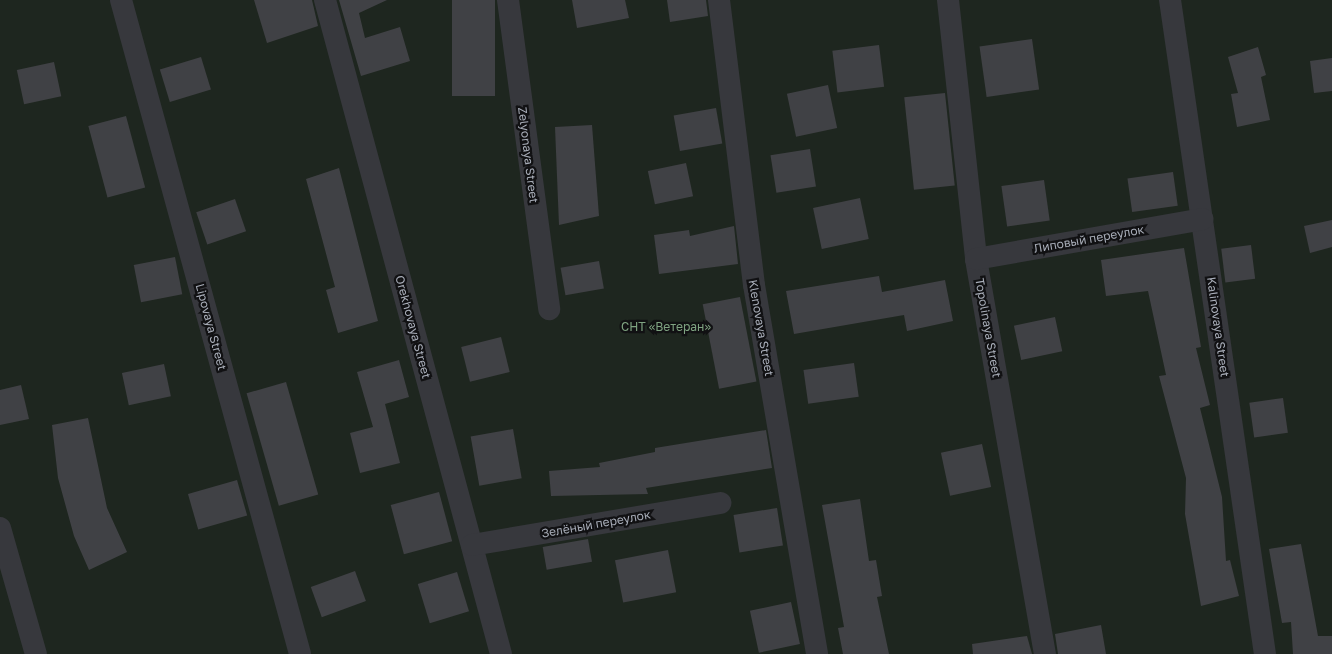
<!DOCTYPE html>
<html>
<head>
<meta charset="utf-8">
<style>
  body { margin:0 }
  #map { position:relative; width:1332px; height:654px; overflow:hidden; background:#161618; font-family:"Golos Text",sans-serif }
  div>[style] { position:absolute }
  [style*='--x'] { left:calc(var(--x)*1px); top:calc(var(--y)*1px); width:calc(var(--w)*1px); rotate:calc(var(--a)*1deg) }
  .green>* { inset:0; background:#1e261f; transform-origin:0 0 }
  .building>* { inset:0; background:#404145; transform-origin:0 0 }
  .street>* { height:22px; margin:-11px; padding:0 11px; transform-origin:11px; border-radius:11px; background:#37383d }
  span { translate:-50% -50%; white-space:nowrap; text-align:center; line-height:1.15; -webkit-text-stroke:4.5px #111113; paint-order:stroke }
  .street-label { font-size:12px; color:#a8adb8 }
  .park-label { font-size:12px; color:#7fa381 }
</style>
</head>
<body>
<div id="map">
  <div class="green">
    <i style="left:0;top:0;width:1332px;height:654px"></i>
  </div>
  <div class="building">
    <i style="clip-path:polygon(254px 0,312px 0,318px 26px,267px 43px)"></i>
    <i style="clip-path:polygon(339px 0,387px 0,359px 13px,365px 38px,400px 27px,410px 61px,361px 76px)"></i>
    <i style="left:452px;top:0;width:43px;height:96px"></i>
    <i style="clip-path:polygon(572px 0,625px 0,629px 18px,577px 28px)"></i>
    <i style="clip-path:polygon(667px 0,706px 0,708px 16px,670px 22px)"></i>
    <i style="left:1032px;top:39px;width:51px;height:53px;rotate:82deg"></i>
    <i style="left:879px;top:45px;width:42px;height:47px;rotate:83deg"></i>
    <i style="clip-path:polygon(1258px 47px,1266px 75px,1261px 77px,1270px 120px,1237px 127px,1231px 94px,1238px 93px,1228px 57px)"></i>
    <i style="left:201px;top:57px;width:34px;height:43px;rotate:73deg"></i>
    <i style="clip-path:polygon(1332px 58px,1332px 91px,1314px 93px,1310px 61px)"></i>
    <i style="left:54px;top:62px;width:35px;height:38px;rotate:78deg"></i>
    <i style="left:828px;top:85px;width:44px;height:42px;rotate:78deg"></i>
    <i style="left:945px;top:93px;width:93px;height:41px;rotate:84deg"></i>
    <i style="left:716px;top:108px;width:36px;height:43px;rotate:80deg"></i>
    <i style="left:126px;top:116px;width:74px;height:39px;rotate:75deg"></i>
    <i style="clip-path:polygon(592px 125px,599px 216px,559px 225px,555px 127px)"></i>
    <i style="left:810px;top:149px;width:38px;height:40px;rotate:81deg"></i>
    <i style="left:686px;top:163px;width:34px;height:39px;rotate:78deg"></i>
    <i style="clip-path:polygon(339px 168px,378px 321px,338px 333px,326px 290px,335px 287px,306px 179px)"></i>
    <i style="left:1173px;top:172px;width:34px;height:46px;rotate:82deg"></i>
    <i style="left:1044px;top:180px;width:41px;height:43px;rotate:82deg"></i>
    <i style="left:860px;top:198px;width:42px;height:48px;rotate:78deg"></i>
    <i style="left:235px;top:199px;width:34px;height:41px;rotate:71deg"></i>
    <i style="clip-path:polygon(1332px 220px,1332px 247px,1310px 253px,1304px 226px)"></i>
    <i style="clip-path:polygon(734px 226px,738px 264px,659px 274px,654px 235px,689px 230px,690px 236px)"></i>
    <i style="left:1251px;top:245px;width:34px;height:30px;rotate:83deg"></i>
    <i style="clip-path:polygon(1184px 248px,1201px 347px,1196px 348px,1210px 405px,1200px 408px,1222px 497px,1226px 561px,1230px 560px,1239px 596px,1201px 606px,1185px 514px,1186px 478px,1159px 376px,1166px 375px,1148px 291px,1106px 296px,1101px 260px)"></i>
    <i style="left:175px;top:257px;width:38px;height:42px;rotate:79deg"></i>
    <i style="left:599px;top:261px;width:28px;height:39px;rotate:80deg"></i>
    <i style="clip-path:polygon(879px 276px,882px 292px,945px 280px,953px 321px,907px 331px,904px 315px,794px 334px,786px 291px)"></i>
    <i style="left:740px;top:297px;width:86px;height:38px;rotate:79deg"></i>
    <i style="left:1055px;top:317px;width:35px;height:42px;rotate:78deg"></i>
    <i style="left:501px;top:337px;width:36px;height:41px;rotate:76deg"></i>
    <i style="clip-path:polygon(399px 360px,409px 397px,385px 404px,400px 463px,360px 473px,350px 433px,373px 427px,357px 372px)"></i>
    <i style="left:854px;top:363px;width:34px;height:51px;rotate:82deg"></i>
    <i style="left:164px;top:364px;width:33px;height:43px;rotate:78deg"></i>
    <i style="left:286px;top:382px;width:117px;height:41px;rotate:74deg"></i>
    <i style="clip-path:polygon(21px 385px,29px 419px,0 425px,0 390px)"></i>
    <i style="left:1283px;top:398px;width:35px;height:34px;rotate:82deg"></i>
    <i style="clip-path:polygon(88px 418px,107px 508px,127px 552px,89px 570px,74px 536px,58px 478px,52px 425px)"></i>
    <i style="left:513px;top:429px;width:50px;height:43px;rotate:80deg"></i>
    <i style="clip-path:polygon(766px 430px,772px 468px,646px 488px,648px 494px,551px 496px,549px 471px,600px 467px,599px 463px,655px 452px,655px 448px)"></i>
    <i style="left:982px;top:444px;width:44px;height:42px;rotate:78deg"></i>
    <i style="left:237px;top:480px;width:37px;height:51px;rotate:74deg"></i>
    <i style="left:439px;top:492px;width:51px;height:50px;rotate:75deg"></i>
    <i style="clip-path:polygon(860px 499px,869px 561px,876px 560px,882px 596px,877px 597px,889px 654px,843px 654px,838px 628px,844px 627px,822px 505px)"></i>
    <i style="left:777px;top:508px;width:38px;height:44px;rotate:81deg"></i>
    <i style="left:588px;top:539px;width:23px;height:46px;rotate:80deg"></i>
    <i style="clip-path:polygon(1301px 544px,1318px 636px,1332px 636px,1332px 654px,1293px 654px,1291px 622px,1282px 623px,1269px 549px)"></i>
    <i style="left:668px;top:550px;width:43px;height:54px;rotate:79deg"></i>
    <i style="left:355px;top:571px;width:32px;height:47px;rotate:70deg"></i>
    <i style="left:457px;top:572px;width:41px;height:41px;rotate:73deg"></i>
    <i style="left:791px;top:602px;width:43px;height:42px;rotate:78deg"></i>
    <i style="clip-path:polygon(1101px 625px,1106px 654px,1058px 654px,1055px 634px)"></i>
    <i style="clip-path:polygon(1027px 636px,1032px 654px,973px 654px,972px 644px)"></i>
  </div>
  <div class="street">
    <i style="--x:121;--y:0;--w:678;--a:74.69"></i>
    <i style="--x:325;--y:0;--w:677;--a:74.94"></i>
    <i style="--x:508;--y:0;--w:312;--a:82.4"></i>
    <i style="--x:719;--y:0;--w:287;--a:83"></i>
    <i style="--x:754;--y:285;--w:374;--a:80.3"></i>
    <i style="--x:948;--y:0;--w:261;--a:83.8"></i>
    <i style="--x:976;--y:259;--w:401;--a:80.1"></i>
    <i style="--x:1170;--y:0;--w:661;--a:81.74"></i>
    <i style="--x:976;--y:259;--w:230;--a:-10"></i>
    <i style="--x:0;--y:528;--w:131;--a:74.1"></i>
    <i style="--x:472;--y:545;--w:252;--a:-9.6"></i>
  </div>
  <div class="street-label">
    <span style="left:528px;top:155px;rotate:83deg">Zelyonaya Street</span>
    <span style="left:1089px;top:239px;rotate:-10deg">Липовый переулок</span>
    <span style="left:211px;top:327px;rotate:75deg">Lipovaya Street</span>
    <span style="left:413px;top:327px;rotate:75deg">Orekhovaya Street</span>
    <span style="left:1218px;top:327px;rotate:82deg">Kalinovaya Street</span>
    <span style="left:761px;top:328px;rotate:80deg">Klenovaya Street</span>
    <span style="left:988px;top:328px;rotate:80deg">Topolinaya Street</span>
    <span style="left:596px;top:524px;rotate:-10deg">Зелёный переулок</span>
  </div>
  <div class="park-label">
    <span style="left:666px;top:327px">СНТ «Ветеран»</span>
  </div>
</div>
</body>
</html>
